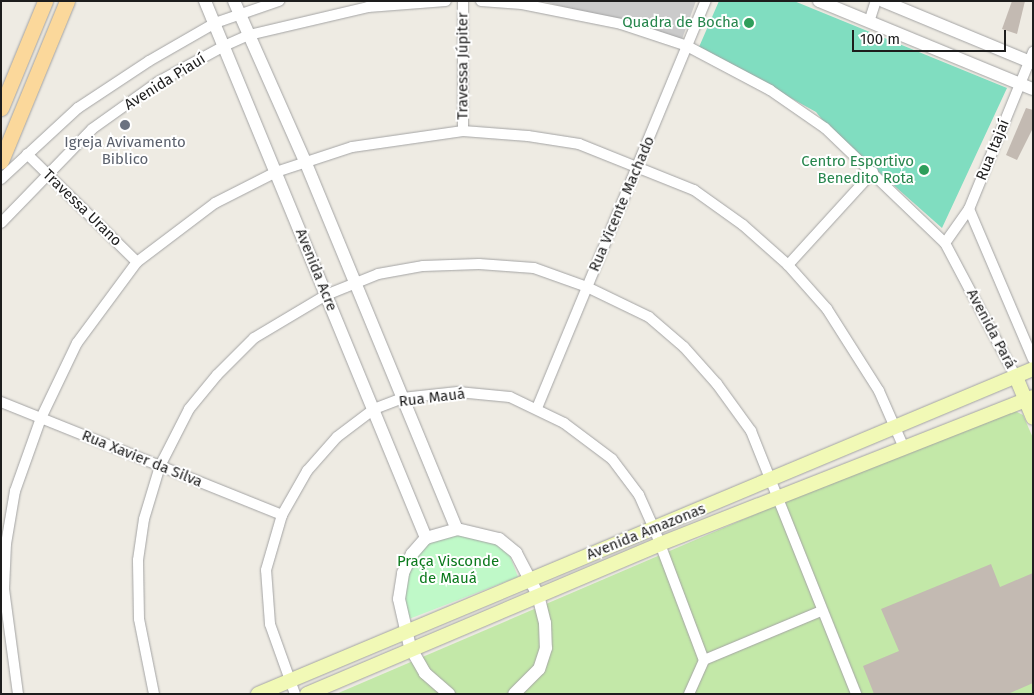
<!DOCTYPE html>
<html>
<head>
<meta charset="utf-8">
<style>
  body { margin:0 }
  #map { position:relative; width:1034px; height:695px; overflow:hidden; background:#eeebe3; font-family:"Fira Sans",sans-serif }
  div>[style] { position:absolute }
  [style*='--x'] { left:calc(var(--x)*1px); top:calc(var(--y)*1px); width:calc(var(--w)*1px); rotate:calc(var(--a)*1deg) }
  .religious>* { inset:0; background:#cbcbcb }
  .grass>* { inset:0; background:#c3e8a8 }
  .park>* { inset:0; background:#bff9c8 }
  .pitch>* { inset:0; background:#80ddc0 }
  .building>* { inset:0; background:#c3bab2 }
  .roads { filter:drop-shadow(0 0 1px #a4a4a4) drop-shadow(0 0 1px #a4a4a4) }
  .minor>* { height:10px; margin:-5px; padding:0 5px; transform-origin:5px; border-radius:5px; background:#fff }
  .tertiary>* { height:12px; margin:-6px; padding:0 6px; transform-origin:6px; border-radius:6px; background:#fff }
  .secondary>* { height:14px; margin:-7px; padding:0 7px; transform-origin:7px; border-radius:7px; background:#f1f9b6 }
  .primary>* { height:15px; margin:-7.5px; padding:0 7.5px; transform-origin:7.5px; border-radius:7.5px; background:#fbd89b }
  .dots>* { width:14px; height:14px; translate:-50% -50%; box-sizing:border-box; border:2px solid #fff; border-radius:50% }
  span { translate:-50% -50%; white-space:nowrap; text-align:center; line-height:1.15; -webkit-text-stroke:4px #fff; paint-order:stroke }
  .leisure-label { font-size:15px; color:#27864d }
  .right { translate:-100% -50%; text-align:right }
  .street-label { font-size:15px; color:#1d1d1d }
  .worship-label { font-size:15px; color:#5b616d }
  .park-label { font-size:15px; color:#0c7a1d }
  .frame { position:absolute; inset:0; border:2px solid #1d1d1d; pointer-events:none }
  .scale { position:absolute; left:852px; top:30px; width:154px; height:22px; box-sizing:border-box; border:2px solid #1d1d1d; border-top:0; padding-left:6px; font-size:15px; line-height:18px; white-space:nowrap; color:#1d1d1d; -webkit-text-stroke:4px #fff; paint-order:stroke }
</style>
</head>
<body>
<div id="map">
  <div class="religious">
    <i style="clip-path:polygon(542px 1px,696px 1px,682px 39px)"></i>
  </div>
  <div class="grass">
    <i style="clip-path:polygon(1015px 411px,1023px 415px,1033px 438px,1033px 694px,336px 694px,905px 450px)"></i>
  </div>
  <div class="park">
    <i style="clip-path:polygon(457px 533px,498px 542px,510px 556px,518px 577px,409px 619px,405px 602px,407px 576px,415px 557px,430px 542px)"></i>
  </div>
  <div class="pitch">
    <i style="clip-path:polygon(719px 1px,794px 1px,1007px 88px,942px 228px,828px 127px,816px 112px,699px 47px)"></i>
  </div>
  <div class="building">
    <i style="clip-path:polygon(1012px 1px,1025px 1px,1017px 34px,1002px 29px)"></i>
    <i style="clip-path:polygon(1026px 108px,1033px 110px,1033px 128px,1017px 160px,1006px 155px)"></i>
    <i style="clip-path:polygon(991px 564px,1000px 587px,1033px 573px,1033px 683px,1008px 694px,874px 694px,863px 666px,899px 651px,881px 609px)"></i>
  </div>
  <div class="roads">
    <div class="minor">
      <i style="--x:481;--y:1;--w:41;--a:4.2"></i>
      <i style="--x:522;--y:4;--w:101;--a:11.4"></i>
      <i style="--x:621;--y:24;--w:70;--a:18.4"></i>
      <i style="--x:687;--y:46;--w:94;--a:27.9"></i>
      <i style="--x:770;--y:90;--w:67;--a:34.6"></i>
      <i style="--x:825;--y:128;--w:166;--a:43.8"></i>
      <i style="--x:945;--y:243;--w:152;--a:62.1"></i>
      <i style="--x:869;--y:22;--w:22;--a:-72"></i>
      <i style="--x:463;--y:131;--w:130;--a:-90"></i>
      <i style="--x:27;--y:154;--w:154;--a:44.5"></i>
      <i style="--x:1;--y:179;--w:105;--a:-42.7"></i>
      <i style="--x:78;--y:108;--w:85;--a:-33.5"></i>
      <i style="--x:149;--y:61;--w:76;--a:-29.9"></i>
      <i style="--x:215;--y:23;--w:68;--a:-19"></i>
      <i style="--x:969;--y:209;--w:163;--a:66.9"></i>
      <i style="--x:1;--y:223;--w:131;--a:-45.9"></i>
      <i style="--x:92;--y:129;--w:81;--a:-35.5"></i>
      <i style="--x:158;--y:82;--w:75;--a:-28.6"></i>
      <i style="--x:224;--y:46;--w:27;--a:-24"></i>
      <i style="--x:249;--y:35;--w:122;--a:-13.2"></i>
      <i style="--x:368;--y:7;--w:78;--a:-4.4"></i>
      <i style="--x:945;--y:243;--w:42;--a:-54.8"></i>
      <i style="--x:969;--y:209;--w:170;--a:-67.8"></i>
      <i style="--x:788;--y:265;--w:126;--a:-47.6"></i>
      <i style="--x:1;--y:402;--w:303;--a:21.9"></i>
      <i style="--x:537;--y:408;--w:441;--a:-67.5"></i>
      <i style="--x:18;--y:694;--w:106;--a:-97.6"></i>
      <i style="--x:4;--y:589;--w:45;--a:-87.5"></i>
      <i style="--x:6;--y:544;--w:54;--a:-80.4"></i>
      <i style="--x:15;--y:491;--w:77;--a:-70.4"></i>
      <i style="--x:41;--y:418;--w:83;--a:-64.4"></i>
      <i style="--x:77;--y:343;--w:101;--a:-53.5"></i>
      <i style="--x:137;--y:262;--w:98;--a:-37.1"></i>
      <i style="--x:215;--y:203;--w:68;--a:-26.9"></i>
      <i style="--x:276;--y:172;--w:80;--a:-18.2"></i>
      <i style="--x:352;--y:147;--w:112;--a:-8.2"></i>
      <i style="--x:463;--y:131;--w:65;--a:4.4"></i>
      <i style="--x:528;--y:136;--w:52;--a:8.9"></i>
      <i style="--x:579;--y:144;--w:124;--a:21.8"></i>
      <i style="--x:694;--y:190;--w:60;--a:35.5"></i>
      <i style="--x:743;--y:225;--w:60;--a:41.6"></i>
      <i style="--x:788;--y:265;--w:59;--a:48.4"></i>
      <i style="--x:827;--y:309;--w:97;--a:57.6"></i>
      <i style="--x:879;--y:391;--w:62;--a:66.3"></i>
      <i style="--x:154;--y:694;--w:76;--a:-101.3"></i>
      <i style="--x:139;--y:619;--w:59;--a:-91"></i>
      <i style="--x:138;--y:560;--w:41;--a:-81.7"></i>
      <i style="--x:144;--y:519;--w:55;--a:-73.2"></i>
      <i style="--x:160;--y:466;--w:64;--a:-63"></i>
      <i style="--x:189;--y:409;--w:44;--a:-50.5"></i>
      <i style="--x:217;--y:375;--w:52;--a:-45"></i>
      <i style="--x:254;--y:338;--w:84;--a:-30.8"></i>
      <i style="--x:326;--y:295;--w:56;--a:-22"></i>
      <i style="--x:378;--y:274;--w:46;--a:-10.1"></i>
      <i style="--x:423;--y:266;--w:56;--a:-2"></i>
      <i style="--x:479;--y:264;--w:55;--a:4.2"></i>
      <i style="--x:534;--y:268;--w:56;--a:19.7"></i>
      <i style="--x:587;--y:287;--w:69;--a:25.8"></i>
      <i style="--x:649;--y:317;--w:46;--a:40.6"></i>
      <i style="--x:684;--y:347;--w:50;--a:48.3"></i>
      <i style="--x:717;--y:384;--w:58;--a:54.1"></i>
      <i style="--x:751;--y:431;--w:283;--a:68.2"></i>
      <i style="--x:295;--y:694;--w:74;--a:-109.7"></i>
      <i style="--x:270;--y:624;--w:54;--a:-94.2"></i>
      <i style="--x:266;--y:570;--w:57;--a:-73.8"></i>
      <i style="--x:282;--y:515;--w:51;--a:-60.4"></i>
      <i style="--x:307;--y:471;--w:45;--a:-48.6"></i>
      <i style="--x:337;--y:437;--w:46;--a:-37.1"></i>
      <i style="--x:374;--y:409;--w:30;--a:-21"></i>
      <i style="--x:402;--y:398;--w:56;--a:-6.1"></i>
      <i style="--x:458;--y:392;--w:52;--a:5.5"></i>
      <i style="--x:510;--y:397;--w:60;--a:25.7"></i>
      <i style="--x:564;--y:423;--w:60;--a:36.9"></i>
      <i style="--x:612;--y:459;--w:45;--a:53.1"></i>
      <i style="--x:639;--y:495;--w:36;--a:66"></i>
      <i style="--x:654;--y:528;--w:141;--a:69.3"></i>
      <i style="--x:704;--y:660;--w:127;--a:-22.7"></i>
      <i style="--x:689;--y:694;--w:37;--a:-66"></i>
    </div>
    <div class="tertiary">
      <i style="--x:205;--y:1;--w:581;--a:67.63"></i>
      <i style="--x:234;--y:1;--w:175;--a:66.1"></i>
      <i style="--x:305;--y:161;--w:398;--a:67.6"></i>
      <i style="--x:819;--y:1;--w:231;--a:22.4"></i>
      <i style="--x:883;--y:1;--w:162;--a:22.5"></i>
      <i style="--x:449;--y:694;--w:32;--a:-139"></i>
      <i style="--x:425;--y:673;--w:30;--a:-120"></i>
      <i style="--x:410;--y:647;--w:49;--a:-102.9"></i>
      <i style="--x:399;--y:599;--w:26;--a:-81"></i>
      <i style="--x:403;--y:573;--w:21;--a:-65"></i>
      <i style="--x:412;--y:554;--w:21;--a:-49"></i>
      <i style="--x:426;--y:538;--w:32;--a:-16"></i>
      <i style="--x:457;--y:529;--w:43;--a:13.4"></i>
      <i style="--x:499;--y:539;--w:22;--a:39"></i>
      <i style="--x:516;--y:553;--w:47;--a:62.4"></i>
      <i style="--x:538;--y:595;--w:29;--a:76"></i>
      <i style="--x:545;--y:623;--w:25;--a:88"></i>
      <i style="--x:546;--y:648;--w:22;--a:108"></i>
      <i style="--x:539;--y:669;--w:35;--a:135"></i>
    </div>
    <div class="secondary">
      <i style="--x:1016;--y:377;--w:44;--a:67.5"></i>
      <i style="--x:258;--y:694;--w:840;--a:-22.75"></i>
      <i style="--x:307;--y:694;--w:384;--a:-23"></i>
      <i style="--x:660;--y:544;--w:401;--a:-21.5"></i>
    </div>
    <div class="primary">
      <i style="--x:1;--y:108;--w:116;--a:-67.6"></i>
      <i style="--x:1;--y:161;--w:173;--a:-67.6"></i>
    </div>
  </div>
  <div class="dots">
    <i style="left:749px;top:23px;background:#2e9e5b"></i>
    <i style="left:125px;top:125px;background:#6b7280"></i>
    <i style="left:924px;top:170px;background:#2e9e5b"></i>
  </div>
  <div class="leisure-label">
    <span class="right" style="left:739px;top:23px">Quadra de Bocha</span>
    <span class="right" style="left:914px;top:170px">Centro Esportivo<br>Benedito Rota</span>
  </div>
  <div class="street-label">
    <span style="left:463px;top:66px;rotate:-90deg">Travessa Júpiter</span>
    <span style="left:165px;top:82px;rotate:-32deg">Avenida Piauí</span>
    <span style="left:993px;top:150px;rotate:-68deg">Rua Itajaí</span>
    <span style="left:622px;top:204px;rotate:-67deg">Rua Vicente Machado</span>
    <span style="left:82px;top:208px;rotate:44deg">Travessa Urano</span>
    <span style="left:316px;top:270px;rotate:68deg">Avenida Acre</span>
    <span style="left:991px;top:329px;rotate:62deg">Avenida Pará</span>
    <span style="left:432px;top:398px;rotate:-7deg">Rua Mauá</span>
    <span style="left:142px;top:459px;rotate:22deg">Rua Xavier da Silva</span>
    <span style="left:646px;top:532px;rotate:-22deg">Avenida Amazonas</span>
  </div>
  <div class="worship-label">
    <span style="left:125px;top:151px">Igreja Avivamento<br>Biblico</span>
  </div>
  <div class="park-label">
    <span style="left:448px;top:570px">Praça Visconde<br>de Mauá</span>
  </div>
  <div class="frame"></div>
  <div class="scale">100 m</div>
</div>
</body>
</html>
